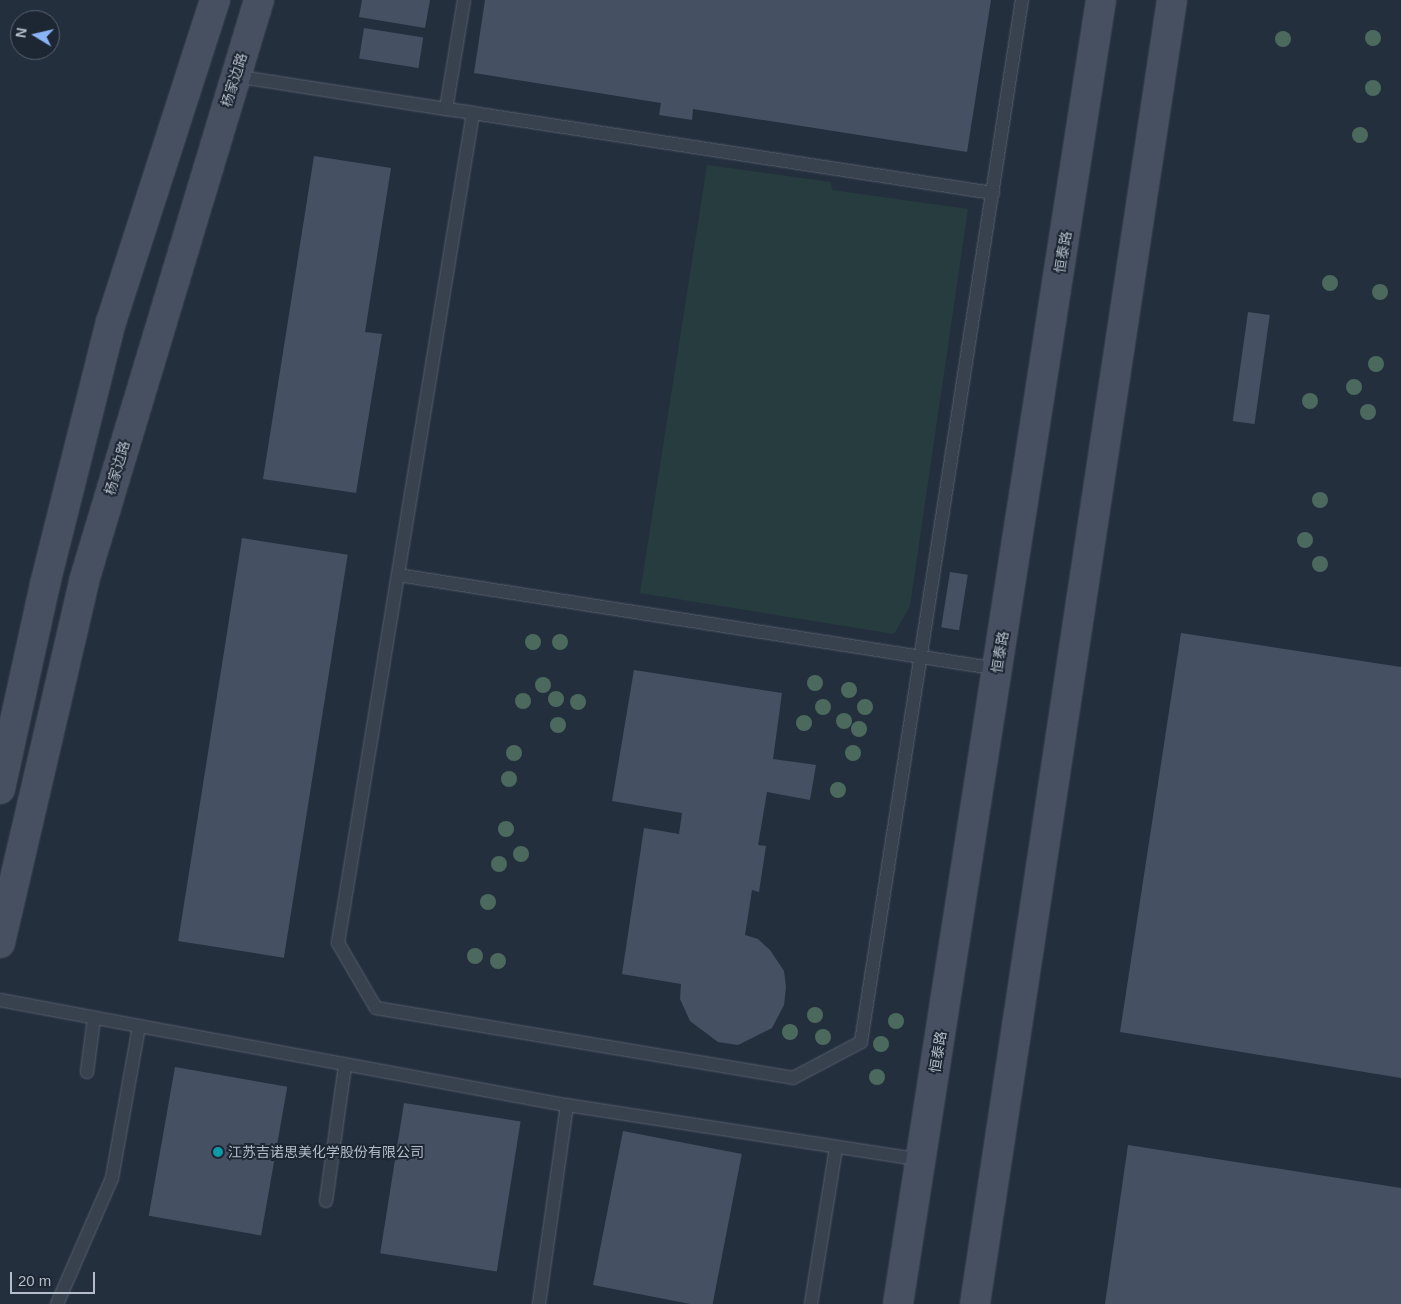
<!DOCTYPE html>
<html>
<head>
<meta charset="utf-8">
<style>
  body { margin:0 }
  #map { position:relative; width:1401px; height:1304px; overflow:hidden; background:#242f3e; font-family:Arial,"Noto Sans SC",sans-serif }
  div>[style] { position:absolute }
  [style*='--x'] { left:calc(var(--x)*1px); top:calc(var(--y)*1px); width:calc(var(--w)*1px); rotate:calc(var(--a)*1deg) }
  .green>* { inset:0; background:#263c3f }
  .building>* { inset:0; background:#455162; transform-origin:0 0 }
  .roads { filter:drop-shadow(0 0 1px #565f6c) drop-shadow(0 0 1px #565f6c) }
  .lane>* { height:12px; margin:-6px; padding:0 6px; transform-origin:6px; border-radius:6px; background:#38414e }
  .secondary>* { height:28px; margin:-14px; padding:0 14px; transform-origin:14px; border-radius:14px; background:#465061 }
  .trees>* { width:16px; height:16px; margin:-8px; border-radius:50%; background:#4b6a5d }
  .dots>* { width:14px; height:14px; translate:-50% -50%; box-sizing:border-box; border:2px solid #1d2633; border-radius:50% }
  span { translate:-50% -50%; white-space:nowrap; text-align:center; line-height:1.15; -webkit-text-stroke:4px #1d2633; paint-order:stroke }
  .street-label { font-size:14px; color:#b4bcc9 }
  .poi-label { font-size:14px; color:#b4bcc9 }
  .left { translate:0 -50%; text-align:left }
  .north { position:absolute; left:10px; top:10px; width:50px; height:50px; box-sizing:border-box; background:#1d2633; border:1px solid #59626f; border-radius:50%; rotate:279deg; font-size:14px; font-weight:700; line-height:20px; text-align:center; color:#b4bcc9 }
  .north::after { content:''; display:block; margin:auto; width:18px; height:22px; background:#8ab4f8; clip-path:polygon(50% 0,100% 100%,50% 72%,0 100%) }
  .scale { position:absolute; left:10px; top:1272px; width:85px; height:22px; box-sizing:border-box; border:2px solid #b4bcc9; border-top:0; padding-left:6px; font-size:15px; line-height:18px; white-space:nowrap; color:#b4bcc9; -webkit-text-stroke:4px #1d2633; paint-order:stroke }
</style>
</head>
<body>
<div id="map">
  <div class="green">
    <i style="clip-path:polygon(707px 165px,831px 182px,832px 190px,968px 209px,910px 606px,894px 634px,640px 593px)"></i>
  </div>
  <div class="building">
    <i style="clip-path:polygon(362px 0,430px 0,425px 28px,359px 17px)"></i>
    <i style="clip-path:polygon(485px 0,991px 0,967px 152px,693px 109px,692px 120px,659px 115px,661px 103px,474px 73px)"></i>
    <i style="left:364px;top:28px;width:60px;height:31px;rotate:9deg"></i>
    <i style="clip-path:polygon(314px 156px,391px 168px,365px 332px,382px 334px,356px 493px,263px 479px)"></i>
    <i style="left:1248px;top:312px;width:22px;height:110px;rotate:8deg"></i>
    <i style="left:242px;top:538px;width:107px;height:408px;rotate:9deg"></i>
    <i style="left:950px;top:572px;width:18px;height:56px;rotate:9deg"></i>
    <i style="clip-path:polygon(1181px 633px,1401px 667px,1401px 1078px,1120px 1032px)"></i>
    <i style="clip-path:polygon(634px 670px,782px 693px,773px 759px,816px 765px,810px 800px,767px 792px,758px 845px,766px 846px,759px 892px,752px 890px,745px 935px,758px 939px,770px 950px,784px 971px,786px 987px,784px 1005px,772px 1028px,738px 1045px,718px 1042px,690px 1021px,680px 999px,681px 984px,622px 974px,644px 828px,679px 834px,682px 813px,612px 801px)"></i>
    <i style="left:175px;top:1067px;width:114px;height:151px;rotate:10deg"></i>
    <i style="left:404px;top:1103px;width:118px;height:152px;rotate:9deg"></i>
    <i style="left:623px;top:1131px;width:121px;height:157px;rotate:11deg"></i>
    <i style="clip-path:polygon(1128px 1145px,1401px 1188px,1401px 1304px,1105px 1304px)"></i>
  </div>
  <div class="roads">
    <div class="lane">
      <i style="--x:235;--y:76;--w:214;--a:8.9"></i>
      <i style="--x:446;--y:109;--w:110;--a:-80.6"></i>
      <i style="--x:446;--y:109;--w:27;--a:8"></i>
      <i style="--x:473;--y:113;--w:841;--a:99.24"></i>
      <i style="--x:338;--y:943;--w:75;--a:59.7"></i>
      <i style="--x:376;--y:1008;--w:423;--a:9.5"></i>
      <i style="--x:793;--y:1078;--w:77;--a:-27.9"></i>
      <i style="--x:861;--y:1042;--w:1054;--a:-81.22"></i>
      <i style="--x:473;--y:113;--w:526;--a:8.75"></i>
      <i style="--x:398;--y:575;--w:607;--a:8.9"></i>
      <i style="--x:0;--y:1000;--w:141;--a:10.6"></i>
      <i style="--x:87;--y:1072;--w:54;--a:-82.6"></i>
      <i style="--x:326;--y:1201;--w:137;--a:-82"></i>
      <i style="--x:57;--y:1304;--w:137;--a:-66.4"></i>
      <i style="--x:112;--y:1178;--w:154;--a:-79.9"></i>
      <i style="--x:139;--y:1026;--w:435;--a:10.5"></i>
      <i style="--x:567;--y:1105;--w:358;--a:8.8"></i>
      <i style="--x:539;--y:1304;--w:201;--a:-82"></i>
      <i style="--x:811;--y:1304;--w:158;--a:-80.9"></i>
    </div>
    <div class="secondary">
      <i style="--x:0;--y:789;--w:210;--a:-77.6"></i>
      <i style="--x:45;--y:584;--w:270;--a:-75.9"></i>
      <i style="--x:111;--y:322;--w:338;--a:-72.1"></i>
      <i style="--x:0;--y:943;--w:372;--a:-76.9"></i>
      <i style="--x:84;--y:581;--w:607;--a:-73.24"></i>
      <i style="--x:898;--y:1304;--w:1320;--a:-81.15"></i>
      <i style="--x:975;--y:1304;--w:1319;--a:-81.41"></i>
    </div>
  </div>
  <div class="trees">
    <i style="left:1373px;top:38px"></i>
    <i style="left:1283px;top:39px"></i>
    <i style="left:1373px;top:88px"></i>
    <i style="left:1360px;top:135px"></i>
    <i style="left:1330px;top:283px"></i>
    <i style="left:1380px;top:292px"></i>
    <i style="left:1376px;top:364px"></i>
    <i style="left:1354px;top:387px"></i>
    <i style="left:1310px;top:401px"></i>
    <i style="left:1368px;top:412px"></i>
    <i style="left:1320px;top:500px"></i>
    <i style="left:1305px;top:540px"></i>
    <i style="left:1320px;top:564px"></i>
    <i style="left:533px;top:642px"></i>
    <i style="left:560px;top:642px"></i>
    <i style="left:815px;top:683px"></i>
    <i style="left:543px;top:685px"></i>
    <i style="left:849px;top:690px"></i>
    <i style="left:556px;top:699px"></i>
    <i style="left:523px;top:701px"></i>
    <i style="left:578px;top:702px"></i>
    <i style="left:823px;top:707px"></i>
    <i style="left:865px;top:707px"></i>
    <i style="left:844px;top:721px"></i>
    <i style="left:804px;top:723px"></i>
    <i style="left:558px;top:725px"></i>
    <i style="left:859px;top:729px"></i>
    <i style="left:514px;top:753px"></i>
    <i style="left:853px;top:753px"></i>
    <i style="left:509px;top:779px"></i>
    <i style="left:838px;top:790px"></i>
    <i style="left:506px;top:829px"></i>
    <i style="left:521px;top:854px"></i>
    <i style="left:499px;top:864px"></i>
    <i style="left:488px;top:902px"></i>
    <i style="left:475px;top:956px"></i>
    <i style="left:498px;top:961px"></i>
    <i style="left:815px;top:1015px"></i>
    <i style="left:896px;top:1021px"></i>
    <i style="left:790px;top:1032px"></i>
    <i style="left:823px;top:1037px"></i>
    <i style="left:881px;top:1044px"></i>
    <i style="left:877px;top:1077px"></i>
  </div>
  <div class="dots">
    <i style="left:218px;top:1152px;background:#0f9aa8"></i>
  </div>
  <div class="street-label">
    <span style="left:234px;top:80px;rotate:-73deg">杨家边路</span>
    <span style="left:1063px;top:252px;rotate:-81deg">恒泰路</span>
    <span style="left:117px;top:468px;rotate:-74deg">杨家边路</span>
    <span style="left:1000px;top:652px;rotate:-81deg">恒泰路</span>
    <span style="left:938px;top:1052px;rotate:-81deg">恒泰路</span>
  </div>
  <div class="poi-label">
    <span class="left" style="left:228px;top:1152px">江苏吉诺思美化学股份有限公司</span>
  </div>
  <div class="north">N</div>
  <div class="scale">20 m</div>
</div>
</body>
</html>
